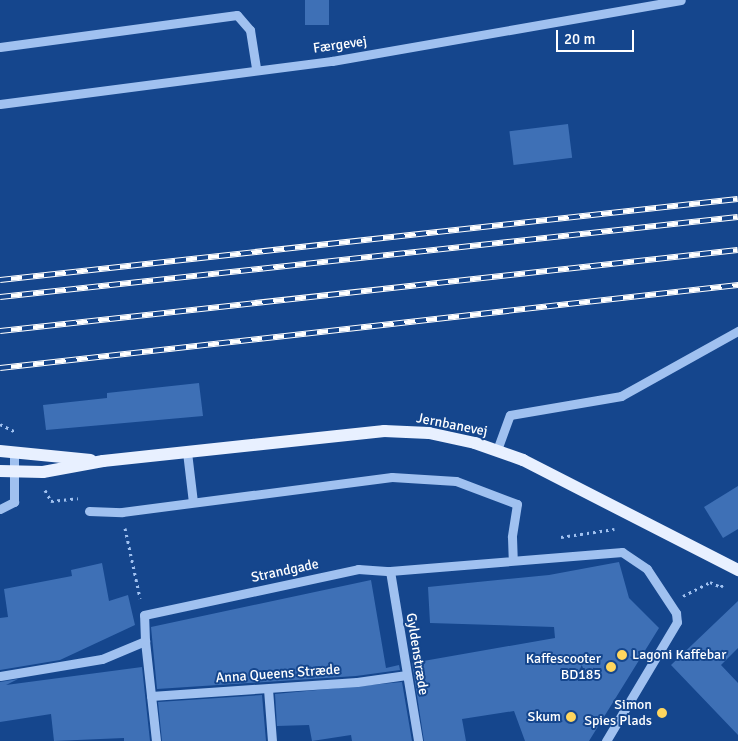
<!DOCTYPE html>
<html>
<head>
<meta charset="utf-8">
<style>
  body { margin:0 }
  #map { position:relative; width:738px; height:741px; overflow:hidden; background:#15468d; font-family:Signika,sans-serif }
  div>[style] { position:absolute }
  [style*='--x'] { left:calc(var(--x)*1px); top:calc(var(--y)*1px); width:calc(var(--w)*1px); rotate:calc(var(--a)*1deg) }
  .building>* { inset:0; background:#3e70b6; transform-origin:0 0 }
  .path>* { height:3px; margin-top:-1.5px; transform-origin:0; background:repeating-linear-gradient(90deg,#a0c1f0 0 2.5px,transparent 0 6.5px) }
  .minor>* { height:9px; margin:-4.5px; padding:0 4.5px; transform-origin:4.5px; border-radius:4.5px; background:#a0c1f0 }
  .major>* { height:12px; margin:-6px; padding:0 6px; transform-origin:6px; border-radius:6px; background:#e8f0ff }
  .rail>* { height:5.5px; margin-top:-2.75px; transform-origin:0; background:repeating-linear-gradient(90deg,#15468d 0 11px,#fff 0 22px); box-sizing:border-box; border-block:1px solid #fff }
  .dots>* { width:14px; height:14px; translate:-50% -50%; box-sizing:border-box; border:2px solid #15468d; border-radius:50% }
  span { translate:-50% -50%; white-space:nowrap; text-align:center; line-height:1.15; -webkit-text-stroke:4px #15468d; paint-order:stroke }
  .street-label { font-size:14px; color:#fff }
  .poi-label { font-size:14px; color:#fff }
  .left { translate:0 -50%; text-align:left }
  .right { translate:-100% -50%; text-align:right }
  .scale { position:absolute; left:556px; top:30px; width:78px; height:22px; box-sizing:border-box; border:2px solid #fff; border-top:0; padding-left:6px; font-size:15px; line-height:18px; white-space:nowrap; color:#fff; -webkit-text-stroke:4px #15468d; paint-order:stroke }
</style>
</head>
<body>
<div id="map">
  <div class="building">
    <i style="left:305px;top:0;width:24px;height:25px"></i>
    <i style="left:568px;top:124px;width:34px;height:59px;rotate:83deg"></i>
    <i style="clip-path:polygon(199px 383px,203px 416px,46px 430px,43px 405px,107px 398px,107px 393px)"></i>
    <i style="clip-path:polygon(738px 486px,738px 529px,723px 538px,704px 507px)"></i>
    <i style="clip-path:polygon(619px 562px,629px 598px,659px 628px,589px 741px,525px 741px,514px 711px,462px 719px,466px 741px,424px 741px,412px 663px,555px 638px,554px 627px,430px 623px,428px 587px,549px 575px)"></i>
    <i style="clip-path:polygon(102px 563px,109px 601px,128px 595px,135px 625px,60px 660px,0 670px,0 618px,8px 617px,4px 589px,72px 576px,71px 570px)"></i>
    <i style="clip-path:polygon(371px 580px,386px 668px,399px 665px,400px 670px,356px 676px,157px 689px,151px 627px)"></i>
    <i style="clip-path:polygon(738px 601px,738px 648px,721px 665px,738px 683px,738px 735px,671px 665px)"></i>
    <i style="clip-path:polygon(142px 667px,150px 741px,124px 741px,124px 738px,54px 741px,51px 714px,0 722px,0 682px,18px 679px,6px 685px)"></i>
    <i style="clip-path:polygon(402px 682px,412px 741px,352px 741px,351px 735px,312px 741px,309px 725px,277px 726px,275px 694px)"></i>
    <i style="clip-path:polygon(262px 695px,266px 741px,162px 741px,158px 702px)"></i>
  </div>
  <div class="path">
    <i style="--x:0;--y:424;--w:18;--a:27"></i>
    <i style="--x:45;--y:490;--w:13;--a:61"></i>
    <i style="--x:51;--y:501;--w:27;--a:-6"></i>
    <i style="--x:125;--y:528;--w:72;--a:77.9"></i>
    <i style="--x:561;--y:537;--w:54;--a:-8.6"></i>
    <i style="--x:683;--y:596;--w:30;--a:-27"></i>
    <i style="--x:710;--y:582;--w:12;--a:24"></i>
    <i style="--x:721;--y:587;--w:4;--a:-56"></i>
  </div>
  <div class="minor">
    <i style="--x:0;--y:47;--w:239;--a:-7.7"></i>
    <i style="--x:237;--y:15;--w:20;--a:49"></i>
    <i style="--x:250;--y:30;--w:39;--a:81"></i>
    <i style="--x:0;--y:104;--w:335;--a:-7.4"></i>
    <i style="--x:332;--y:61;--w:354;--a:-9.9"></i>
    <i style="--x:497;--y:450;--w:37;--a:-70"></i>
    <i style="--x:510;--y:415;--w:113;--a:-9.7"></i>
    <i style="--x:621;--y:396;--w:134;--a:-29.1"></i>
    <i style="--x:187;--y:452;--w:50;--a:83.2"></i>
    <i style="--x:0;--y:509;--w:16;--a:-27"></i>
    <i style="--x:14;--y:502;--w:50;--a:-90"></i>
    <i style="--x:14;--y:452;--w:4;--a:-166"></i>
    <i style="--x:89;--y:511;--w:33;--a:2"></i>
    <i style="--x:122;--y:512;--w:272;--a:-7.4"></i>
    <i style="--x:392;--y:477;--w:64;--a:3.6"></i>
    <i style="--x:456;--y:481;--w:65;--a:20.7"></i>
    <i style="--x:517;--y:504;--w:33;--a:99"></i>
    <i style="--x:512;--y:537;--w:23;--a:88"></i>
    <i style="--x:390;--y:571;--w:172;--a:80.6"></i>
    <i style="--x:145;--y:641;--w:101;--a:83.7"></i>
    <i style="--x:0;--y:676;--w:103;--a:-9.5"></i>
    <i style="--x:102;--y:659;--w:47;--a:-22.7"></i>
    <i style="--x:145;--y:641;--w:26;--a:-92"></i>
    <i style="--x:144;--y:615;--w:219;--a:-12.1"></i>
    <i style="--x:358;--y:569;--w:32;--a:4"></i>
    <i style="--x:390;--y:571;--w:233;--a:-4.7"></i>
    <i style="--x:622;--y:552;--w:30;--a:34"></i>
    <i style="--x:647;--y:569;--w:53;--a:56.6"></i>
    <i style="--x:676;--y:613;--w:9;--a:84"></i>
    <i style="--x:677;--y:622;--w:139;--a:120.8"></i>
    <i style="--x:268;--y:689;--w:52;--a:85.6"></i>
    <i style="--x:151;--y:696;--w:206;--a:-3.9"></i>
    <i style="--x:357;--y:682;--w:50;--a:-8"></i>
  </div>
  <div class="major">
    <i style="--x:0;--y:451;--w:91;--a:5.6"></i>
    <i style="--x:0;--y:471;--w:43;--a:1.3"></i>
    <i style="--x:43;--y:472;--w:61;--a:-10.4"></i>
    <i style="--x:103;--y:461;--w:283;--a:-6.1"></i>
    <i style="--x:384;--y:431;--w:45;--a:2.5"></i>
    <i style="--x:429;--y:433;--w:47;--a:12.3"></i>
    <i style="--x:475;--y:443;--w:51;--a:19.5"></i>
    <i style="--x:523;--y:460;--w:242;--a:27.1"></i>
  </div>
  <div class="rail">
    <i style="--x:0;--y:280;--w:742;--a:-6.26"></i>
    <i style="--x:0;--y:297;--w:742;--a:-6.19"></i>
    <i style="--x:0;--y:331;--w:742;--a:-6.26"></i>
    <i style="--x:0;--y:368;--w:743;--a:-6.42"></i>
  </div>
  <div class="dots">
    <i style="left:622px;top:655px;background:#ffd65e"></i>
    <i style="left:611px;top:667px;background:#ffd65e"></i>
    <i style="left:662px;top:713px;background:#ffd65e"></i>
    <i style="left:571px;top:717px;background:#ffd65e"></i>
  </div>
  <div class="street-label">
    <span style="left:340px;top:45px;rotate:-8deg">Færgevej</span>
    <span style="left:452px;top:425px;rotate:11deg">Jernbanevej</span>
    <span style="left:285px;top:571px;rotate:-12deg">Strandgade</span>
    <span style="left:417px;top:654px;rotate:81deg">Gyldenstræde</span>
    <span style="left:278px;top:674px;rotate:-4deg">Anna Queens Stræde</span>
  </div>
  <div class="poi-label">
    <span class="left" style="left:632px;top:655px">Lagoni Kaffebar</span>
    <span class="right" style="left:601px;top:667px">Kaffescooter<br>BD185</span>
    <span class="right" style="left:652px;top:713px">Simon<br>Spies Plads</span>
    <span class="right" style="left:561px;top:717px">Skum</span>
  </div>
  <div class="scale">20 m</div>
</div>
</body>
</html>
